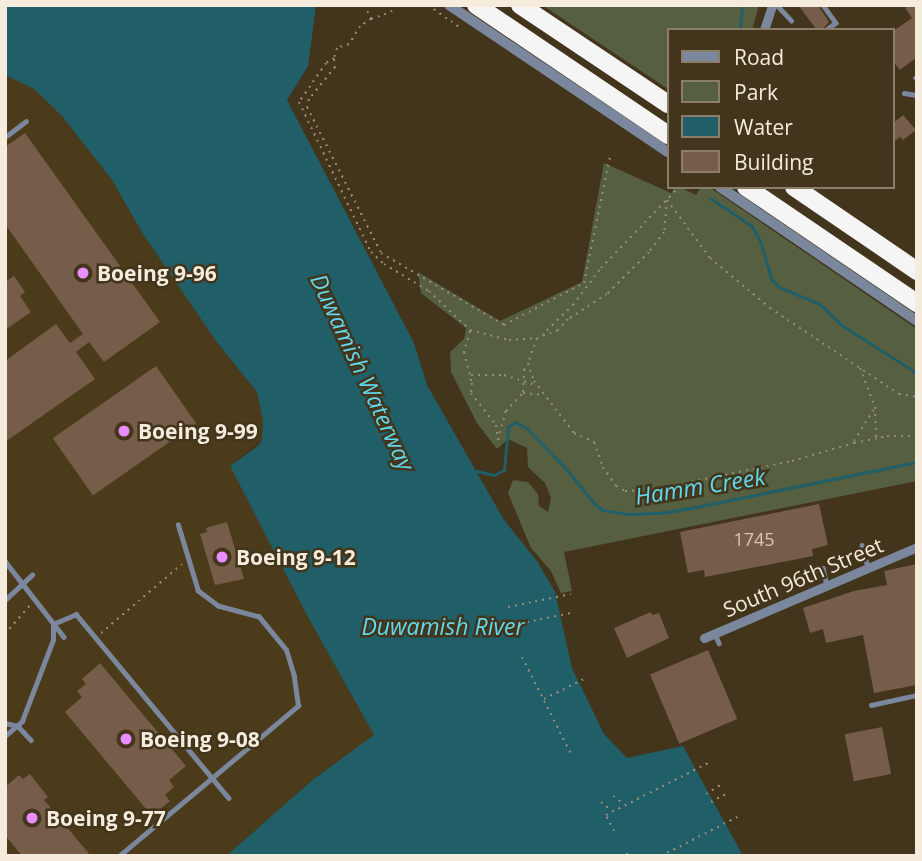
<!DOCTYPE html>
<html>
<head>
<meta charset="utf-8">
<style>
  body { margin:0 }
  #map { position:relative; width:922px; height:861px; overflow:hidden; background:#42351b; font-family:"Open Sans",sans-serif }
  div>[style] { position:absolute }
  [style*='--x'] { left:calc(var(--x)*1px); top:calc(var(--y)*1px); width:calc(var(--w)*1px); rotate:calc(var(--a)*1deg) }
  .built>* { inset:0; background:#4b3b1a }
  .green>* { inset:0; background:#566041 }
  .water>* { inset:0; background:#205e68 }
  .stream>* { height:2.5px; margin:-1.25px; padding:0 1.25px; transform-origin:1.25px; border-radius:1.25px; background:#205e68 }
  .building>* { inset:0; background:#755d49; transform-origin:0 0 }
  .path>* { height:2px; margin-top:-1px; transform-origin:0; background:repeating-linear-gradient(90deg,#988d78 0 2px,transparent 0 7px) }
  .service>* { height:4.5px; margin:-2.25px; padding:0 2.25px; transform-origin:2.25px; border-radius:2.25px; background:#7b879d }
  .minor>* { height:9px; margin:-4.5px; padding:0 4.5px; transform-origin:4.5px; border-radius:4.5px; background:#7b879d }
  .tertiary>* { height:10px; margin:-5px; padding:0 5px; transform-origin:5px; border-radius:5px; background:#7b879d }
  .motorway>* { height:18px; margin:-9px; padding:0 9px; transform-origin:9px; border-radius:9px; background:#f5f5f5 }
  .dots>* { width:19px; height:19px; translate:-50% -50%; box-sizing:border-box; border:4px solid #42351b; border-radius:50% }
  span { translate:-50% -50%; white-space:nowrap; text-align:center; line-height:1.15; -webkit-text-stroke:5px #42351b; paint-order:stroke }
  .number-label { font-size:18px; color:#d5c8b8 }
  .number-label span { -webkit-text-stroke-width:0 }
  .poi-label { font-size:21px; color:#f5ecdd; font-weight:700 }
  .left { translate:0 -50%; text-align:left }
  .street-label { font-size:21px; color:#f5ecdd }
  .water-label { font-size:23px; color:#61d8ed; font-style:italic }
  .frame { position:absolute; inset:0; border:7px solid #f5ecdd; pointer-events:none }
  .legend { position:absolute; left:667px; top:28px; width:228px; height:161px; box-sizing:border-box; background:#42351b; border:2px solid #8a7e69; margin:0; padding:9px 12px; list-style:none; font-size:21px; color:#f5ecdd }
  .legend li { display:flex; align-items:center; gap:14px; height:35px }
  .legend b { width:35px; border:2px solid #8a7e69 }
</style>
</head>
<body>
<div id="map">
  <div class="built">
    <i style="clip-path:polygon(5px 75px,34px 89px,62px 116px,112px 180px,143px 234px,216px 341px,257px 392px,263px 421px,262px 440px,230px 466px,309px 619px,374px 735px,315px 778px,226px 856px,5px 856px)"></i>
  </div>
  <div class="green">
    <i style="clip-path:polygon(542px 5px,759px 5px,752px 30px,668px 30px,668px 89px)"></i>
    <i style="clip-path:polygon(604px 163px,671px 193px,675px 187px,680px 187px,696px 195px,701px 187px,709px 187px,917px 329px,917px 481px,564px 552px,572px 591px,561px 593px,551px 571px,531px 548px,508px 493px,513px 480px,528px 482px,538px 494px,539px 506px,548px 512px,551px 498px,545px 483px,528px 467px,527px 448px,508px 439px,497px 449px,477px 423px,451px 372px,450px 352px,464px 339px,466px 328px,421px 293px,418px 272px,500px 321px,582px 282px)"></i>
  </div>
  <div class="water">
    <i style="clip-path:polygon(5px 5px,316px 5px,308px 66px,287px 100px,414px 343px,427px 385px,504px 520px,537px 561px,555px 592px,572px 668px,604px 734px,627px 758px,683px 746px,743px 856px,226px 856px,315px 778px,374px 735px,309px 619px,230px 466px,258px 446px,262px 440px,263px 421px,257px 392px,216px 341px,143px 234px,112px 180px,62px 116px,34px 89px,5px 75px)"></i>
  </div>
  <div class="stream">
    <i style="--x:740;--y:30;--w:25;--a:-85"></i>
    <i style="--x:710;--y:198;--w:50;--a:33.7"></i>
    <i style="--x:752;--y:226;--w:16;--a:60"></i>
    <i style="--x:760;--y:240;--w:41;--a:72.9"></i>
    <i style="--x:772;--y:279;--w:11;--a:49"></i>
    <i style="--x:779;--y:287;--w:44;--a:22.5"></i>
    <i style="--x:820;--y:304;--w:30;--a:44"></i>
    <i style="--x:842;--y:325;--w:89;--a:32.6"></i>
    <i style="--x:477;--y:471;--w:17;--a:13"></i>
    <i style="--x:494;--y:475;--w:11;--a:-27"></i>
    <i style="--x:504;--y:470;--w:43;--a:-84.7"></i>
    <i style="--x:508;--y:427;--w:9;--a:-32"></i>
    <i style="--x:516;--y:422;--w:13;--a:29"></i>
    <i style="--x:527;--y:428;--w:53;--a:45.8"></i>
    <i style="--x:564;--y:466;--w:49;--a:50.8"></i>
    <i style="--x:595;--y:504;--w:10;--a:37"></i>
    <i style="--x:603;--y:510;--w:26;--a:9"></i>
    <i style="--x:629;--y:514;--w:33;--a:-2"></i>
    <i style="--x:662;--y:513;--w:40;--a:-10"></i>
    <i style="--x:701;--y:506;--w:220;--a:-11.5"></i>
  </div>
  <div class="building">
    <i style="clip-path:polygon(798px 5px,818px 5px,829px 22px,822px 30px,817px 30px)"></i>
    <i style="clip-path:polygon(909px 5px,917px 5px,917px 57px,900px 70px,892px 60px,892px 32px,912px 18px,905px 8px)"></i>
    <i style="clip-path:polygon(903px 115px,916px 130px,903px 140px,900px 137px,892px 143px,892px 124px)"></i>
    <i style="clip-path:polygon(25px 133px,160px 322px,104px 362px,89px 342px,76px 352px,95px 379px,5px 442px,5px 361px,56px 324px,70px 343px,83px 334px,5px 224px,5px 147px)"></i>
    <i style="clip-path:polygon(14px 276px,25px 292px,20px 296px,31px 312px,5px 330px,5px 282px)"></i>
    <i style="left:156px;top:366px;width:70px;height:126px;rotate:55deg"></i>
    <i style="clip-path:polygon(819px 504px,828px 545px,812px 549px,813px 556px,705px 577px,704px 570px,688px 573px,680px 532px)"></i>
    <i style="clip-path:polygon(227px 522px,244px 579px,215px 585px,200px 534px,207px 532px,206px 528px)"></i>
    <i style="clip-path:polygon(917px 564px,917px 685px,874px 693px,863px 635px,826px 643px,823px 629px,810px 633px,803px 608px,854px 591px,887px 585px,884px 571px)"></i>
    <i style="clip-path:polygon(651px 612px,652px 615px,659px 613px,669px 638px,627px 658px,614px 628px)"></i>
    <i style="left:708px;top:650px;width:75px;height:63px;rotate:67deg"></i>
    <i style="clip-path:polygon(100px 663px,186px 766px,169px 780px,174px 787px,165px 795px,170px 801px,152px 816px,65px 712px,82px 697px,77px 691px,86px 684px,82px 679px)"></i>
    <i style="left:882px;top:727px;width:48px;height:38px;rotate:79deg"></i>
    <i style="clip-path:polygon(30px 774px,48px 797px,44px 800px,91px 856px,22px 856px,5px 835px,5px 787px,19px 775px,23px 779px)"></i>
  </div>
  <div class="path">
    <i style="--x:364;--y:5;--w:16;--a:63"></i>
    <i style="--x:371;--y:19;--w:21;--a:-19"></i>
    <i style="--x:391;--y:12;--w:9;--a:-54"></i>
    <i style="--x:428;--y:5;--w:42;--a:35.2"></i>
    <i style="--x:371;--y:19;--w:13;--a:148"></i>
    <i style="--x:360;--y:26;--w:21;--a:121"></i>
    <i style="--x:349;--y:44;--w:13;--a:162"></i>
    <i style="--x:337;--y:48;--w:10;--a:107"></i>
    <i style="--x:334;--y:58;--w:9;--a:148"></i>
    <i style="--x:326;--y:63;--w:47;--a:124.7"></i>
    <i style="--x:299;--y:102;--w:166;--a:64.4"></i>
    <i style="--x:371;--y:252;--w:18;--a:43"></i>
    <i style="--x:384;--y:264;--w:52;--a:31"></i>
    <i style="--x:429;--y:291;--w:57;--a:43.6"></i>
    <i style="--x:470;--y:330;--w:40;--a:14.4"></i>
    <i style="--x:509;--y:340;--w:28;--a:-4"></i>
    <i style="--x:334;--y:59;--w:8;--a:83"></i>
    <i style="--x:335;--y:67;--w:41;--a:129.1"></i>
    <i style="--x:309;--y:99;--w:8;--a:104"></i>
    <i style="--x:307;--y:107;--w:164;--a:63.1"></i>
    <i style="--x:381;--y:253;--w:143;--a:30.3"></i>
    <i style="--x:504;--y:325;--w:90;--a:-27.7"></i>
    <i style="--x:584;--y:283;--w:130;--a:-78.4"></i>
    <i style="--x:667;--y:200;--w:32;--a:95"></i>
    <i style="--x:664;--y:232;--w:25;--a:127"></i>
    <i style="--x:649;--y:252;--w:59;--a:135"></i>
    <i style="--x:607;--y:294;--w:46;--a:147.3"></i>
    <i style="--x:568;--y:319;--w:15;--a:132"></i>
    <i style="--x:558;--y:330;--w:22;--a:159"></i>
    <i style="--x:537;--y:338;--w:27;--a:110"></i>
    <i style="--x:528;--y:363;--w:19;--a:72"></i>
    <i style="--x:534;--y:381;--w:66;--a:52.4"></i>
    <i style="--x:574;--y:433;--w:22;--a:24"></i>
    <i style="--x:594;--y:442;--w:27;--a:70"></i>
    <i style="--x:603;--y:467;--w:23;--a:56"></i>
    <i style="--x:616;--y:486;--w:10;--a:29"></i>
    <i style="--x:625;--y:491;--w:25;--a:-2"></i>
    <i style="--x:650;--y:490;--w:145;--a:-11.5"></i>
    <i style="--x:792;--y:461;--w:65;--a:-16.2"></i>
    <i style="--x:854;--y:443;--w:34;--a:-12"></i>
    <i style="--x:887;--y:436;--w:30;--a:0"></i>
    <i style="--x:667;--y:200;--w:72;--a:53.4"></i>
    <i style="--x:710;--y:258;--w:78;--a:39.8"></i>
    <i style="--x:770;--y:308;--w:155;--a:33.7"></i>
    <i style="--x:899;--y:394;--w:18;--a:9"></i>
    <i style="--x:470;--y:331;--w:22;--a:106"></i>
    <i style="--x:464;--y:352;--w:32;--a:76"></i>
    <i style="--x:472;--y:383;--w:10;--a:96"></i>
    <i style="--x:471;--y:393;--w:41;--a:52"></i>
    <i style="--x:496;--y:425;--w:15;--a:82"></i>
    <i style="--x:498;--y:440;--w:30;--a:-75"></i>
    <i style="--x:506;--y:411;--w:25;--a:-47"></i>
    <i style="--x:523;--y:393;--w:20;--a:6"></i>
    <i style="--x:542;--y:335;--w:43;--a:-44.1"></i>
    <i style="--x:573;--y:305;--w:46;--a:-52.9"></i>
    <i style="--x:601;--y:268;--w:112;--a:-46.1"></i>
    <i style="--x:860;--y:368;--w:42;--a:69"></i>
    <i style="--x:875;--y:407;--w:31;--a:88"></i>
    <i style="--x:471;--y:375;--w:33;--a:0"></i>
    <i style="--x:504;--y:375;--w:35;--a:18"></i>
    <i style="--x:523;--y:392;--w:22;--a:-87"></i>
    <i style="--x:524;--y:370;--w:8;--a:-60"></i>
    <i style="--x:854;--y:441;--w:39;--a:-58"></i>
    <i style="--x:508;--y:607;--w:64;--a:-11.7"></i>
    <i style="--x:513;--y:625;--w:63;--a:-11.8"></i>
    <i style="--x:101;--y:633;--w:106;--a:-40.4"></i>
    <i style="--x:5;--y:634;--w:38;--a:-49"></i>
    <i style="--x:522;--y:657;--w:111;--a:63.2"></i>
    <i style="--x:544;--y:699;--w:45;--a:-26.6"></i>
    <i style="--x:706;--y:794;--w:19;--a:-32"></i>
    <i style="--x:613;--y:796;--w:14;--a:36"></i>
    <i style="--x:601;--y:802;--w:14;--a:39"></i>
    <i style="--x:711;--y:802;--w:19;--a:-28"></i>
    <i style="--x:614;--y:831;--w:18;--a:-117"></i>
    <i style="--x:606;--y:815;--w:117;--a:-27"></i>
    <i style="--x:627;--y:853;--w:3;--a:72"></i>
    <i style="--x:661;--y:856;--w:88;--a:-27.1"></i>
  </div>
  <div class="service">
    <i style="--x:777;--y:5;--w:21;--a:47"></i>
    <i style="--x:823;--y:5;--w:22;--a:54"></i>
    <i style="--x:836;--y:23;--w:10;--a:143"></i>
    <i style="--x:915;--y:78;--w:2;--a:0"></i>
    <i style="--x:904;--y:93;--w:13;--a:9"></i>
    <i style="--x:5;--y:137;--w:26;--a:-37"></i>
    <i style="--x:862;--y:545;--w:24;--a:75"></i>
    <i style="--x:5;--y:561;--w:96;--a:52.2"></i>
    <i style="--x:811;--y:571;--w:12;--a:-14"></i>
    <i style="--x:823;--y:568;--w:17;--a:77"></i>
    <i style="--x:5;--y:600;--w:37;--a:-43"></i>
    <i style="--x:53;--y:624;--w:25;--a:-23"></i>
    <i style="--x:76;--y:614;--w:239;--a:50.3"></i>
    <i style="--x:715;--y:634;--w:10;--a:66"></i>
    <i style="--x:871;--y:705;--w:47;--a:-12.3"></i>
    <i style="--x:5;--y:723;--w:13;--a:13"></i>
    <i style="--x:18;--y:726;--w:19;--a:47"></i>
    <i style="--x:5;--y:736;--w:23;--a:-41"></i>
    <i style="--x:22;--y:721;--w:87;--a:-69.1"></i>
    <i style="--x:53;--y:640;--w:16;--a:-90"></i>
    <i style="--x:119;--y:856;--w:234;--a:-40"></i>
    <i style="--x:298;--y:706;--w:30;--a:-98"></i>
    <i style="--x:294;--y:676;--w:27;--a:-107"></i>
    <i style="--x:286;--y:650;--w:43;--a:-129.3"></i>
    <i style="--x:259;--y:617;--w:42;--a:-165"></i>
    <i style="--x:218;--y:606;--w:25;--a:-143"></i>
    <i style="--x:198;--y:591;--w:69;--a:-106.9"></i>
  </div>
  <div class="minor">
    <i style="--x:764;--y:30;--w:26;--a:-72"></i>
    <i style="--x:704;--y:638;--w:232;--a:-23.1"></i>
  </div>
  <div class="tertiary">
    <i style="--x:449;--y:5;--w:264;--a:33.9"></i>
    <i style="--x:720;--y:187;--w:238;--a:34.2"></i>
  </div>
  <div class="motorway">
    <i style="--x:476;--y:5;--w:232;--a:34.1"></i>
    <i style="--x:520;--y:5;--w:178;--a:33.8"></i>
    <i style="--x:746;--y:187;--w:207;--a:34.2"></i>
    <i style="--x:794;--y:187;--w:149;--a:34.3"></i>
  </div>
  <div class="dots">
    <i style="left:83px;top:273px;background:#ea8dfd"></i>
    <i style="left:124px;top:431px;background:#ea8dfd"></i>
    <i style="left:222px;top:557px;background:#ea8dfd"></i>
    <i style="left:126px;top:739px;background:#ea8dfd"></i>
    <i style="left:32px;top:818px;background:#ea8dfd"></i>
  </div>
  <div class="number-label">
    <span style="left:754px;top:539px">1745</span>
  </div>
  <div class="poi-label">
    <span class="left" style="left:97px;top:273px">Boeing 9-96</span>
    <span class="left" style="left:138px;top:431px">Boeing 9-99</span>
    <span class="left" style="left:236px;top:557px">Boeing 9-12</span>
    <span class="left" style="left:140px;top:739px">Boeing 9-08</span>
    <span class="left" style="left:46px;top:818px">Boeing 9-77</span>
  </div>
  <div class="street-label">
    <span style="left:803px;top:577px;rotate:-23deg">South 96th Street</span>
  </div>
  <div class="water-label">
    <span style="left:363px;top:372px;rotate:65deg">Duwamish Waterway</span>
    <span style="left:700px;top:486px;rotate:-9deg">Hamm Creek</span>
    <span style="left:443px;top:626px">Duwamish River</span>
  </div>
  <div class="frame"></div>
  <ul class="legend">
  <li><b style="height:9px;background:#7b879d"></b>Road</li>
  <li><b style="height:19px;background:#566041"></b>Park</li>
  <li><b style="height:19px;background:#205e68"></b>Water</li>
  <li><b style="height:19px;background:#755d49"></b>Building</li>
  </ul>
</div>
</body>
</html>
